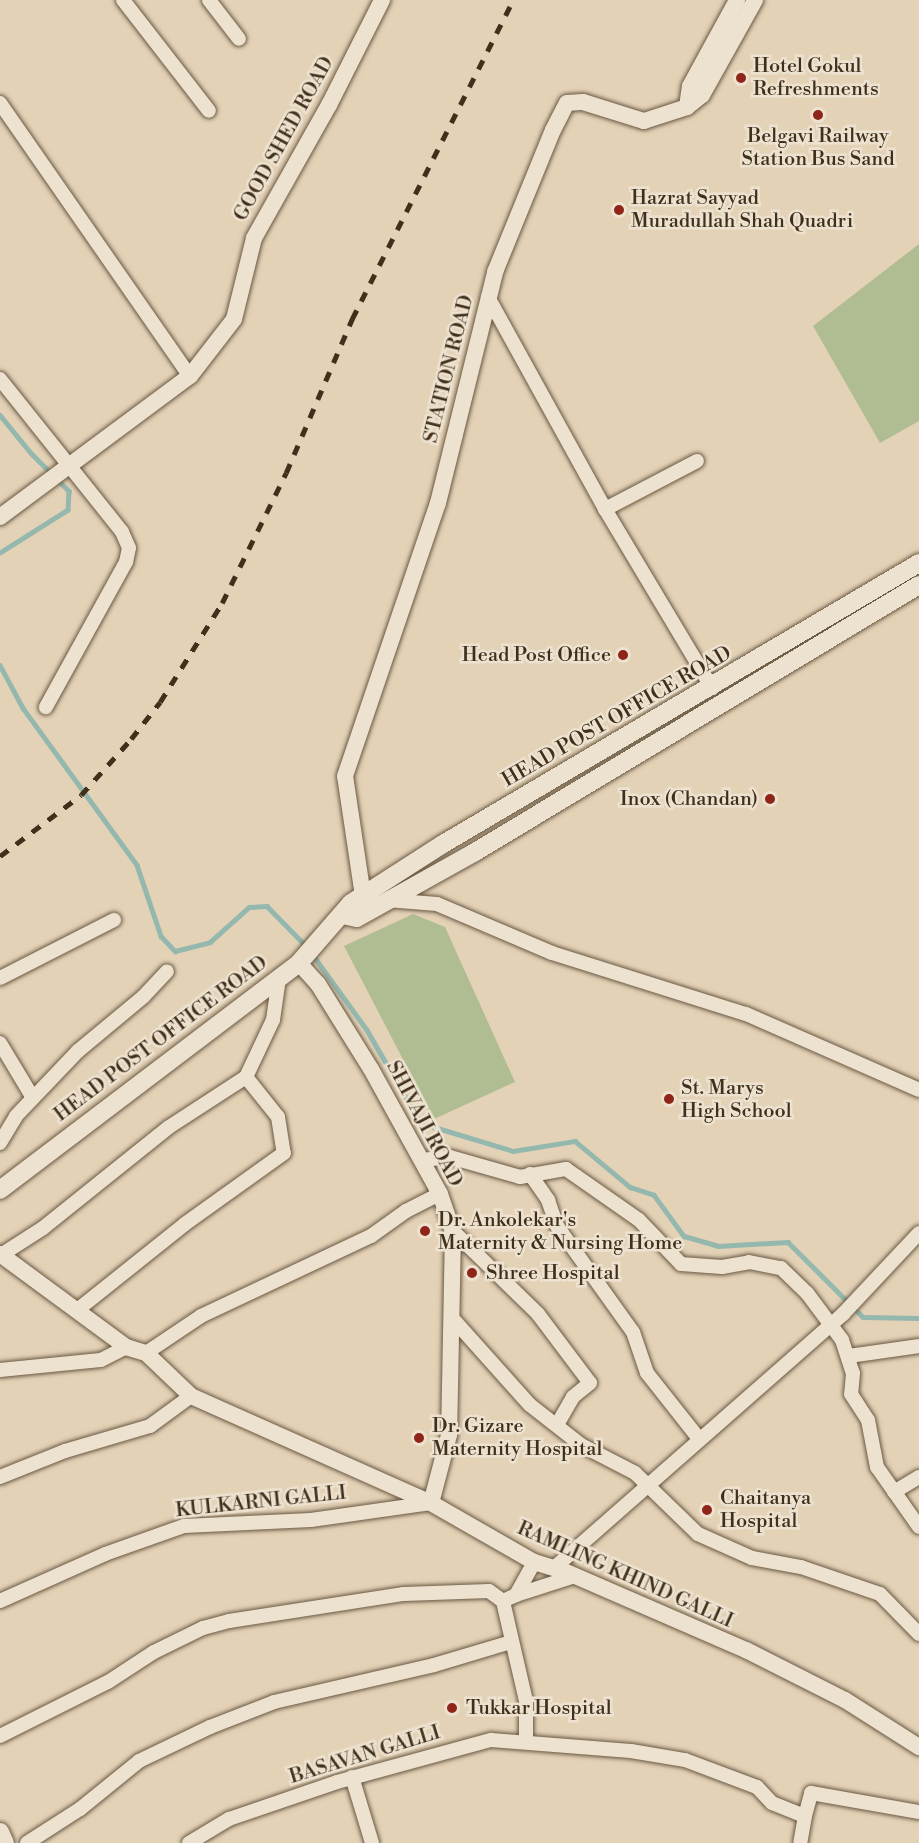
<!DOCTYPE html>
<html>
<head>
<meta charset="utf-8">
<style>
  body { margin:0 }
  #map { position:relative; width:919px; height:1843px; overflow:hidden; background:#e4d2b7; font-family:"Libre Bodoni",serif }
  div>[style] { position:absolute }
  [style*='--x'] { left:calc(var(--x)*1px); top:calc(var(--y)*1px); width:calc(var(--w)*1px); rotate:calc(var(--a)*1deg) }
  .green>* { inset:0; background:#b0bd92 }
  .stream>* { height:4.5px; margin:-2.25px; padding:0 2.25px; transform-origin:2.25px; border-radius:2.25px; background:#95b8ae }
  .roads { filter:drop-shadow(0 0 2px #695841) drop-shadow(0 0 2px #695841) }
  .minor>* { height:14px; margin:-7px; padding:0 7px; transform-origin:7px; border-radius:7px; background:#ede2d0 }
  .tertiary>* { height:16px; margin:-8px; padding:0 8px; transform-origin:8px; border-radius:8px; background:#ede2d0 }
  .secondary>* { height:18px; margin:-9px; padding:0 9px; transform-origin:9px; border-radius:9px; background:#ede2d0 }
  .rail>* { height:4.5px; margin-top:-2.25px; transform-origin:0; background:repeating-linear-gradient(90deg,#402f1a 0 10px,transparent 0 20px) }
  .dots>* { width:16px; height:16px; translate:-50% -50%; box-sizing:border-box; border:3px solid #ede2d0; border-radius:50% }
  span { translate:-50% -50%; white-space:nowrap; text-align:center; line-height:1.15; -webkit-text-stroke:5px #ede2d0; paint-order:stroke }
  .poi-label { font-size:20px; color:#402f1a }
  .left { translate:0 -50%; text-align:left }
  .right { translate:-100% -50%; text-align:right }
  .street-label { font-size:20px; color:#402f1a }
</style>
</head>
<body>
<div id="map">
  <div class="green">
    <i style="clip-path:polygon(919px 244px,919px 421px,880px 443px,813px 326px)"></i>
    <i style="clip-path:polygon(413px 914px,445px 927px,515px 1082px,434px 1119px,344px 946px)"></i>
  </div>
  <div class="stream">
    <i style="--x:0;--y:415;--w:49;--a:50.8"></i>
    <i style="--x:31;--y:453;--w:54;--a:45"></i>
    <i style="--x:69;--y:491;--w:19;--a:93"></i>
    <i style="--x:68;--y:510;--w:80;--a:147.7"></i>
    <i style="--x:0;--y:665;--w:49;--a:61.9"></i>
    <i style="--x:23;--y:708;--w:194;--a:54"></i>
    <i style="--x:137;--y:865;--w:75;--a:71.3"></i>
    <i style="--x:161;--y:936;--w:21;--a:47"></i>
    <i style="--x:175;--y:951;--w:36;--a:-14"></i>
    <i style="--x:210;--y:942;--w:52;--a:-41.9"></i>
    <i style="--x:249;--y:907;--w:18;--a:-3"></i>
    <i style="--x:267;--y:906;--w:56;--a:45.7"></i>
    <i style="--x:313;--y:955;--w:92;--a:54.2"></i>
    <i style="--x:367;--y:1030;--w:108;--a:59.9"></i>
    <i style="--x:421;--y:1123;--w:96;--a:16.9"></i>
    <i style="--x:513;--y:1151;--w:63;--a:-9.2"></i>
    <i style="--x:575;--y:1141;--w:72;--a:39.9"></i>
    <i style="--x:630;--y:1187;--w:25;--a:18"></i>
    <i style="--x:654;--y:1195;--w:51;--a:53.8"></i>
    <i style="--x:684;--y:1236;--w:35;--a:16"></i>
    <i style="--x:718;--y:1246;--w:70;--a:-3.3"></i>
    <i style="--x:788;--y:1242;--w:106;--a:45"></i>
    <i style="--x:863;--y:1317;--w:56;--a:1"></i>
  </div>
  <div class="roads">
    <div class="minor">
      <i style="--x:123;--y:0;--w:140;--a:52.2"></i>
      <i style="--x:209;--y:0;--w:49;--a:52.4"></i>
      <i style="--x:0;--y:103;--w:333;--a:55.2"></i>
      <i style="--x:488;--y:297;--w:242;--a:61.1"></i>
      <i style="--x:0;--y:379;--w:196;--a:51.4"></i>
      <i style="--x:122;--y:532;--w:17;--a:66"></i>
      <i style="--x:129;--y:548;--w:14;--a:102"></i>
      <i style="--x:126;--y:562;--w:166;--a:118.9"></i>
      <i style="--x:697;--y:461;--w:104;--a:152.4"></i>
      <i style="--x:605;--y:509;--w:209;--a:59.1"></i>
      <i style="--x:387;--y:900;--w:50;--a:4.6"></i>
      <i style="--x:437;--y:904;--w:125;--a:23.1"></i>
      <i style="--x:552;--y:953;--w:203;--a:17.5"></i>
      <i style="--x:746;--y:1014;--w:189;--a:23.7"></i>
      <i style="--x:0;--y:978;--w:128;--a:-27"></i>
      <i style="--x:0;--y:1043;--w:64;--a:59"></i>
      <i style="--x:246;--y:1077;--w:63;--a:-64.7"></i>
      <i style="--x:273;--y:1020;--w:42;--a:-81.9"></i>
      <i style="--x:0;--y:1143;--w:31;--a:-59"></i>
      <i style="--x:16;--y:1116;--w:90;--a:-46.4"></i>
      <i style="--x:78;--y:1051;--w:85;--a:-39.7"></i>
      <i style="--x:143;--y:997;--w:35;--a:-47"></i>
      <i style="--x:422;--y:1160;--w:28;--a:-6"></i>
      <i style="--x:450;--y:1157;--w:73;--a:15.9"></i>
      <i style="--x:520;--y:1177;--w:47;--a:-9.9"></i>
      <i style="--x:566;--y:1169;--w:89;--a:34.9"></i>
      <i style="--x:639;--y:1220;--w:61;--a:46.3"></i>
      <i style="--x:681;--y:1264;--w:41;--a:4.2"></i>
      <i style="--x:722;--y:1267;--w:27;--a:-10"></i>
      <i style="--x:749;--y:1262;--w:33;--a:11"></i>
      <i style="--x:781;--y:1268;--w:36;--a:44"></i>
      <i style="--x:807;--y:1293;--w:59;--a:53.3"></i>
      <i style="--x:842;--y:1340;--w:35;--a:72"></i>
      <i style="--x:853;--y:1373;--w:21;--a:95"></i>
      <i style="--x:851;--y:1394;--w:31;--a:57"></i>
      <i style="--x:868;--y:1420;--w:48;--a:79.2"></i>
      <i style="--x:877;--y:1467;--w:73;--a:55"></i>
      <i style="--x:530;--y:1174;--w:32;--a:55"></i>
      <i style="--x:548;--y:1200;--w:28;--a:71"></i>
      <i style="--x:557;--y:1226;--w:130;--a:54.4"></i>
      <i style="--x:633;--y:1332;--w:43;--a:71.1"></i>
      <i style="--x:647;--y:1373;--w:85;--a:51.7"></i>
      <i style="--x:453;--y:1231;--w:119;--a:44.3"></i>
      <i style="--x:538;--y:1314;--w:86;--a:53"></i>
      <i style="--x:590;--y:1383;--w:22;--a:141"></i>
      <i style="--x:573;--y:1397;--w:32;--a:120"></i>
      <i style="--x:1;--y:1255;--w:50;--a:-32.7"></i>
      <i style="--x:43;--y:1228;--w:161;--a:-38.7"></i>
      <i style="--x:169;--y:1127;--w:92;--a:-33"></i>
      <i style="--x:246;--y:1077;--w:51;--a:51.3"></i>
      <i style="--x:278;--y:1117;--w:36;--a:81"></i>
      <i style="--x:284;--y:1153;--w:122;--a:144.4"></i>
      <i style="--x:185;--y:1224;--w:139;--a:141.4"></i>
      <i style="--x:453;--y:1319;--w:115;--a:48.2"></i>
      <i style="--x:530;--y:1405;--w:65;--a:38.1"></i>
      <i style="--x:581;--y:1445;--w:61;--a:27.4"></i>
      <i style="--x:635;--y:1473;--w:88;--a:44.1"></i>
      <i style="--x:698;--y:1534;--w:59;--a:24"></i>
      <i style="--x:752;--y:1558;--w:50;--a:10.4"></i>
      <i style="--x:801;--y:1567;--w:83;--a:18.9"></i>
      <i style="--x:880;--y:1594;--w:56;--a:45.7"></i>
      <i style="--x:146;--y:1353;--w:66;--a:-33.9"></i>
      <i style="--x:201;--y:1316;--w:188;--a:-25.2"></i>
      <i style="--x:371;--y:1236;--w:43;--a:-35.5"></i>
      <i style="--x:406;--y:1211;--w:38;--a:-27"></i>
      <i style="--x:849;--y:1356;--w:71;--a:-8.1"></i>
      <i style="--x:0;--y:1370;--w:101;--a:-5.7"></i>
      <i style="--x:101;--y:1360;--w:28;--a:-27"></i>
      <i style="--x:0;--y:1477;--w:70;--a:-21.8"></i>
      <i style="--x:65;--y:1451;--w:89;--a:-16.4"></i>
      <i style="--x:150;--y:1426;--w:51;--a:-36.2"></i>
      <i style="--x:894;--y:1492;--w:29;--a:-31"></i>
      <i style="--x:554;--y:1568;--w:385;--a:-41.3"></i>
      <i style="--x:843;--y:1314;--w:111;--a:-46.8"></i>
      <i style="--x:516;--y:1595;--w:62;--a:-17.9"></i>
      <i style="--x:0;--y:1601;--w:115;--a:-24.1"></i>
      <i style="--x:105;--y:1554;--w:84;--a:-19.5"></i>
      <i style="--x:184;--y:1526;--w:127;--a:-2.7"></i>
      <i style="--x:311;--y:1520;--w:121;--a:-8.1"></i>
      <i style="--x:0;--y:1736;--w:121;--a:-26.6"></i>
      <i style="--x:108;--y:1682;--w:55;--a:-33.1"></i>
      <i style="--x:154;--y:1652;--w:55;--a:-26.1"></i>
      <i style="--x:203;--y:1628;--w:27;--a:-15"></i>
      <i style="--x:229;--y:1621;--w:177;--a:-8.8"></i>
      <i style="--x:404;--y:1594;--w:85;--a:-2"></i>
      <i style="--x:489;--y:1591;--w:17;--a:36"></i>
      <i style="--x:526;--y:1742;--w:41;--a:-90"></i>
      <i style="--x:526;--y:1701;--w:103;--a:-103"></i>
      <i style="--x:503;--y:1601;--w:14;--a:-25"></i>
      <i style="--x:516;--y:1595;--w:38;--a:-61"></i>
      <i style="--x:352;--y:1777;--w:69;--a:73.1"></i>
      <i style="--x:805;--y:1816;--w:24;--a:-75"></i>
      <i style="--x:811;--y:1793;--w:110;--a:10"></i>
      <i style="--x:27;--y:1843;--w:63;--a:-32.7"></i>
      <i style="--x:80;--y:1809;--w:76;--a:-39.1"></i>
      <i style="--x:139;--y:1761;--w:79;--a:-25.6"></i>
      <i style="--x:210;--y:1727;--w:69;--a:-21.3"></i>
      <i style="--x:274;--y:1702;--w:164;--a:-13"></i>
      <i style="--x:434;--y:1665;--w:80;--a:-16.6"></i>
      <i style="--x:189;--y:1843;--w:47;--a:-31"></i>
      <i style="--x:229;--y:1819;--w:114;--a:-18.9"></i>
      <i style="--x:337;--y:1782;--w:160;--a:-15.3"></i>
      <i style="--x:491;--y:1740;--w:140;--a:4.5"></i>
      <i style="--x:631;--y:1751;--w:55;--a:9.5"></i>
      <i style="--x:685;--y:1760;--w:77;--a:20.6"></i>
      <i style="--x:757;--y:1787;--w:22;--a:47"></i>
      <i style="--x:772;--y:1803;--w:35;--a:22"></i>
      <i style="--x:805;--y:1816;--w:27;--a:100"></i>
    </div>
    <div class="tertiary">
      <i style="--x:687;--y:107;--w:21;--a:-82"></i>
      <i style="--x:690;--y:86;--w:98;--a:-61.3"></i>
      <i style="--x:0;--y:517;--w:237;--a:-36.6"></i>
      <i style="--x:190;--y:376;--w:72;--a:-52.3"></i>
      <i style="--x:234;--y:319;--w:83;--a:-76.1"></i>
      <i style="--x:254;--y:238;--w:153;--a:-60.6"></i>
      <i style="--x:329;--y:105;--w:118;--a:-63.2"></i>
      <i style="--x:363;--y:896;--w:121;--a:-98.5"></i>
      <i style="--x:345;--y:776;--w:288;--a:-71.2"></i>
      <i style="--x:438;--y:503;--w:238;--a:-76.1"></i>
      <i style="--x:495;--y:272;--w:153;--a:-67.8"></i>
      <i style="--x:553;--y:130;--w:30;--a:-63"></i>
      <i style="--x:567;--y:103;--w:16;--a:-4"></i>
      <i style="--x:583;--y:102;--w:64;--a:17.3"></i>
      <i style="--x:644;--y:121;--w:45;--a:-18"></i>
      <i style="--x:687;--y:107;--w:19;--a:-39"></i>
      <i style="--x:702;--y:95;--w:109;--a:-60.8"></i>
      <i style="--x:299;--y:963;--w:28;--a:48"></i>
      <i style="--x:318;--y:984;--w:100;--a:58.1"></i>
      <i style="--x:371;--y:1069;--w:143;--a:61.1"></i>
      <i style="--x:440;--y:1194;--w:39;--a:71"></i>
      <i style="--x:453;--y:1231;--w:204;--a:91.1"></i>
      <i style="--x:449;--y:1435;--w:70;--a:104.8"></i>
      <i style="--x:0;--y:1254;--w:157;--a:36.4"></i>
      <i style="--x:126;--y:1347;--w:21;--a:17"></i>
      <i style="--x:146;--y:1353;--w:62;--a:43.7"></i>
      <i style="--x:191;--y:1396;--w:263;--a:24"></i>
      <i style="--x:431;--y:1503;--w:119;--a:29.8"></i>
      <i style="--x:534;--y:1562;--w:31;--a:17"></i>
      <i style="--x:564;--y:1571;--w:198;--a:23.5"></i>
      <i style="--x:746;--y:1650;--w:111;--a:26.8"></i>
      <i style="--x:845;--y:1700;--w:88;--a:32.4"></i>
    </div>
    <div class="secondary">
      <i style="--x:342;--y:915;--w:15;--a:11"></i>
      <i style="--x:357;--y:918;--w:135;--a:-29.2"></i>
      <i style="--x:475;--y:852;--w:518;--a:-31.02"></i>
      <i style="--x:0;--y:1190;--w:375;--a:-37.2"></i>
      <i style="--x:299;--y:963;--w:79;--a:-49.1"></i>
      <i style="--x:351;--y:903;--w:109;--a:-32.7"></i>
      <i style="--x:443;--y:844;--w:553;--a:-30.55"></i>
      <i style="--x:0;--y:1832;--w:12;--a:66"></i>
    </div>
  </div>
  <div class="rail">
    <i style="--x:0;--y:856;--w:101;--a:-37"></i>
    <i style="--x:81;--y:795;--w:75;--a:-48.2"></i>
    <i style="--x:131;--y:739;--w:47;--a:-51.9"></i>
    <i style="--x:160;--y:702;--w:117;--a:-57.9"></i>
    <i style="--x:222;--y:603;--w:145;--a:-63.8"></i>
    <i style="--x:286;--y:473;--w:168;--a:-66.8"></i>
    <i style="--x:352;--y:319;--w:357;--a:-63.2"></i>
  </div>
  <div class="dots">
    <i style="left:741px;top:78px;background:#8f2418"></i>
    <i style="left:818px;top:115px;background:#8f2418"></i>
    <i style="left:619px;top:210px;background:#8f2418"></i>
    <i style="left:623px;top:655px;background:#8f2418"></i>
    <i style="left:770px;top:799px;background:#8f2418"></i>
    <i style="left:669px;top:1099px;background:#8f2418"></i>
    <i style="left:425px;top:1231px;background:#8f2418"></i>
    <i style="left:472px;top:1273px;background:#8f2418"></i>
    <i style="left:419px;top:1438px;background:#8f2418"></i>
    <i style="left:707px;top:1510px;background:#8f2418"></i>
    <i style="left:452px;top:1708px;background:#8f2418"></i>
  </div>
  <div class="poi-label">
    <span class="left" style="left:753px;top:78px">Hotel Gokul<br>Refreshments</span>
    <span style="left:818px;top:148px">Belgavi Railway<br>Station Bus Sand</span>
    <span class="left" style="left:631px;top:210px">Hazrat Sayyad<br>Muradullah Shah Quadri</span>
    <span class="right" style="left:611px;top:655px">Head Post Office</span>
    <span class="right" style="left:758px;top:799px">Inox (Chandan)</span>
    <span class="left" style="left:681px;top:1100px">St. Marys<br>High School</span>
    <span class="left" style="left:438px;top:1232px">Dr. Ankolekar's<br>Maternity &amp; Nursing Home</span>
    <span class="left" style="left:486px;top:1273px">Shree Hospital</span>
    <span class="left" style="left:432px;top:1438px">Dr. Gizare<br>Maternity Hospital</span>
    <span class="left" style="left:720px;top:1510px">Chaitanya<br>Hospital</span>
    <span class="left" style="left:466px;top:1708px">Tukkar Hospital</span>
  </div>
  <div class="street-label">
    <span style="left:284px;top:139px;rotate:-61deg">GOOD SHED ROAD</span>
    <span style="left:449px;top:369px;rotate:-76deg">STATION ROAD</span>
    <span style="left:617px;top:717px;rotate:-30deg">HEAD POST OFFICE ROAD</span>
    <span style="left:161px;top:1039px;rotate:-37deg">HEAD POST OFFICE ROAD</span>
    <span style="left:424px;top:1124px;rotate:62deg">SHIVAJI ROAD</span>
    <span style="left:261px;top:1502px;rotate:-6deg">KULKARNI GALLI</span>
    <span style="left:625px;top:1575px;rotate:24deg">RAMLING KHIND GALLI</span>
    <span style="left:365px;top:1755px;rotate:-17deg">BASAVAN GALLI</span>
  </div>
</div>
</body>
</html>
